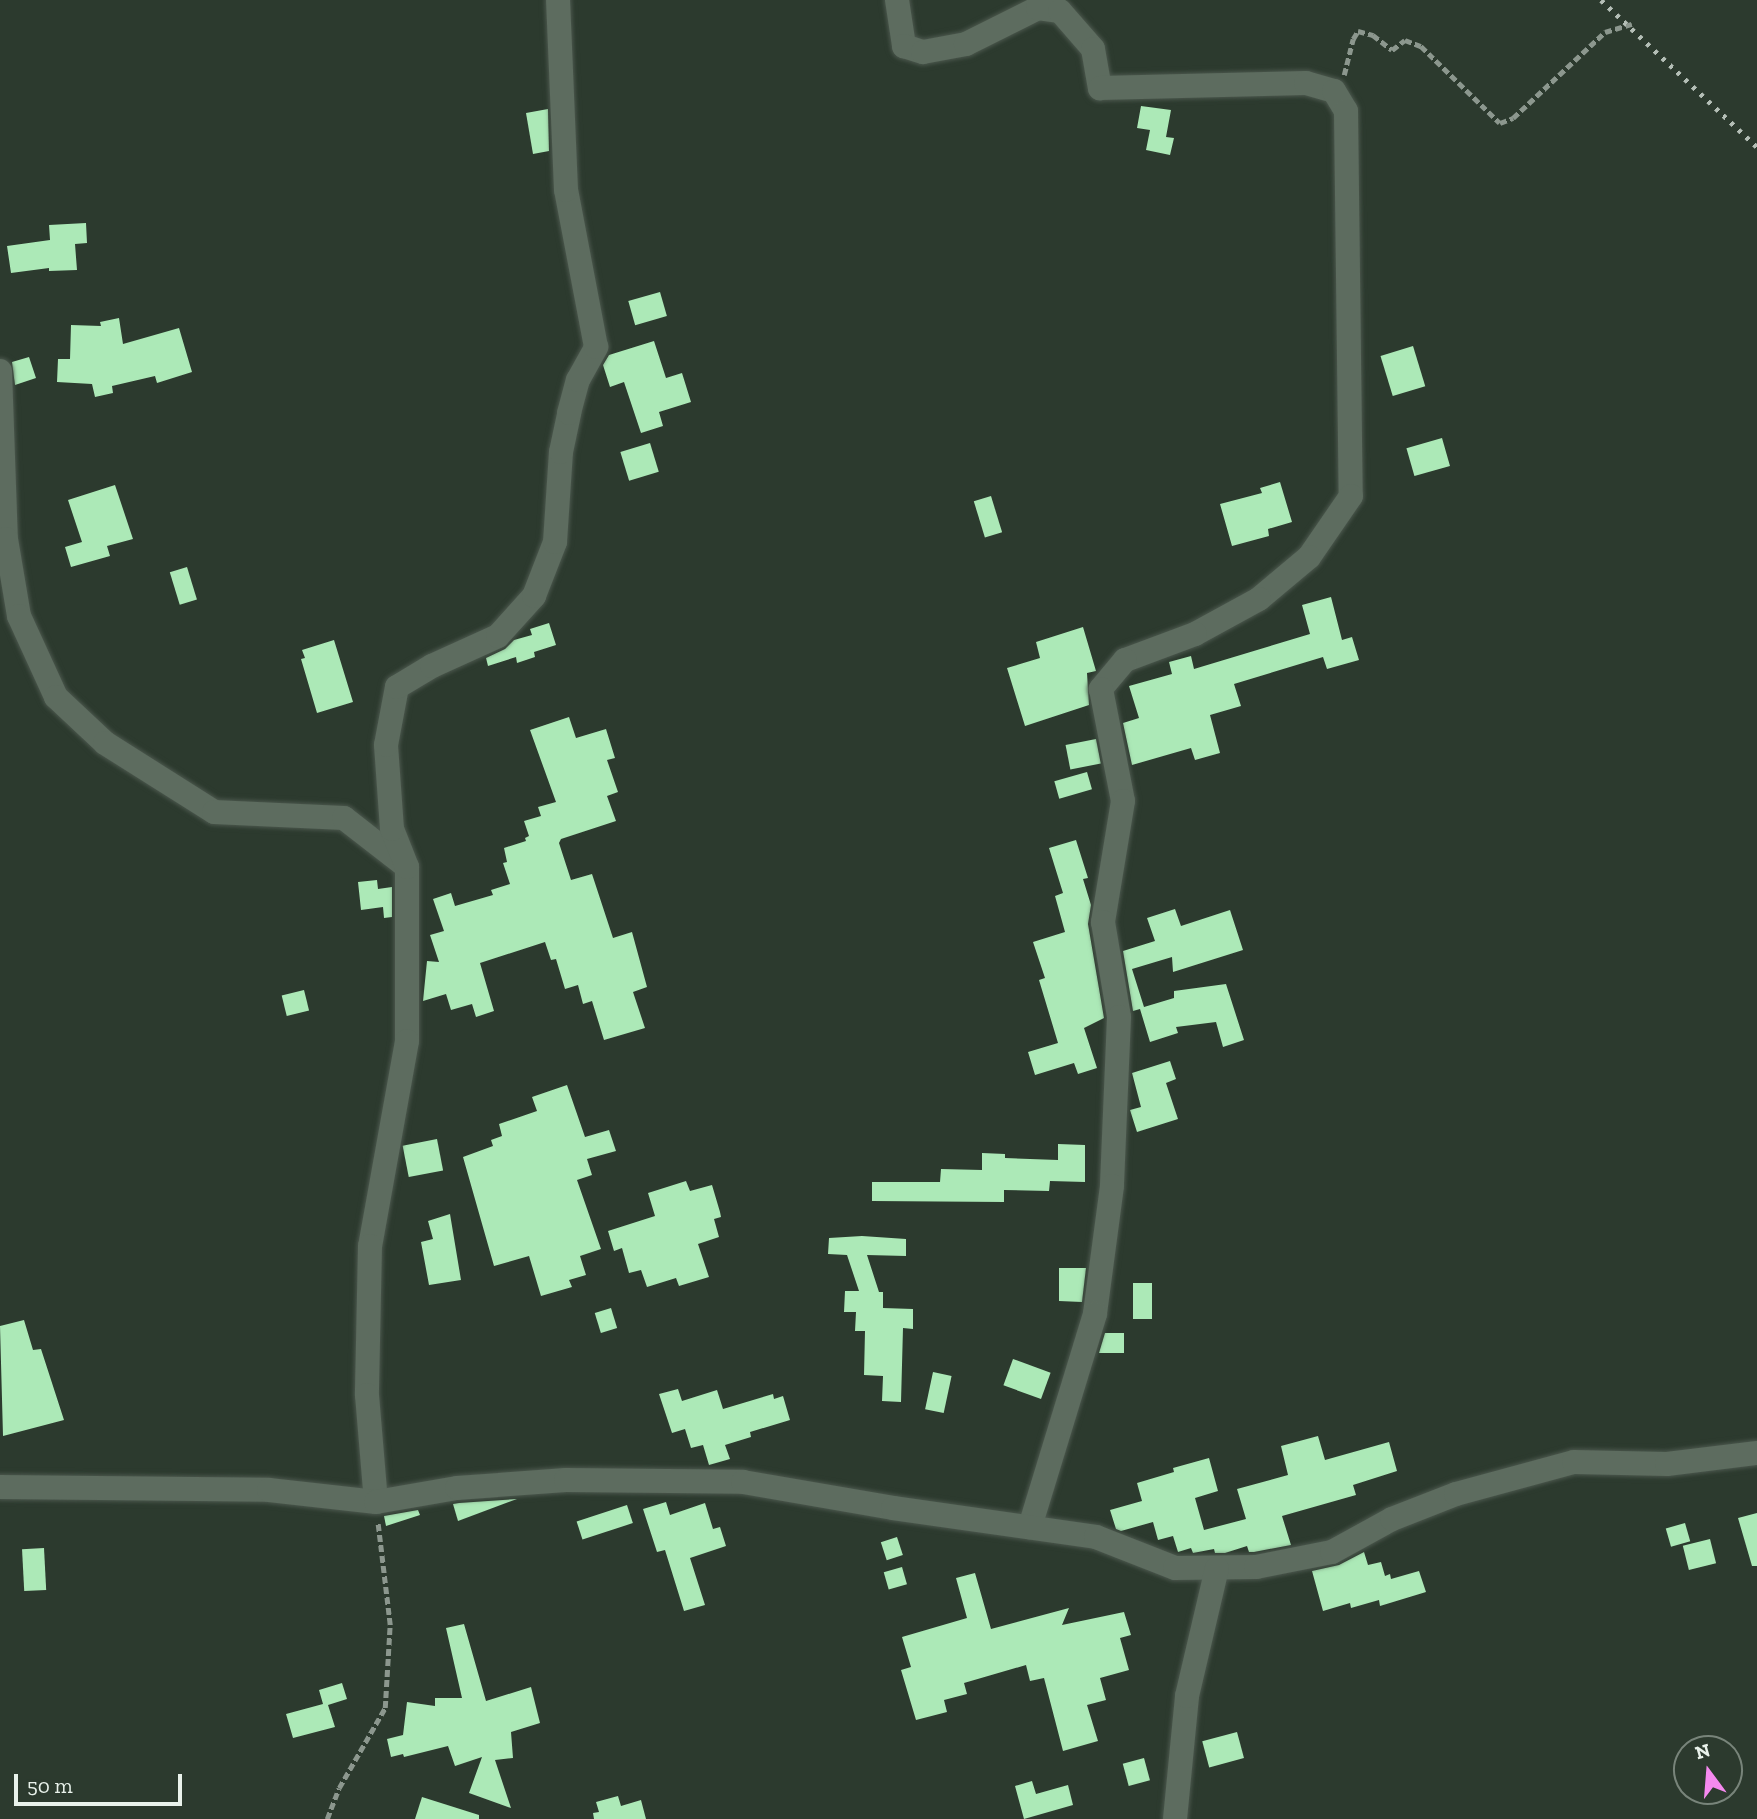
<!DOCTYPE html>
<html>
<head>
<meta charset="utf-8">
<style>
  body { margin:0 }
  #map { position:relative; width:1757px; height:1819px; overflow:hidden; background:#2c3a2e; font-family:"Zilla Slab",serif }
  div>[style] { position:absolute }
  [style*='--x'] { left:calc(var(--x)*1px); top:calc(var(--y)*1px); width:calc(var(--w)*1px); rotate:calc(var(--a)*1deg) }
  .building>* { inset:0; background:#ace9b7; transform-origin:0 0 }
  .path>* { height:4.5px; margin-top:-2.25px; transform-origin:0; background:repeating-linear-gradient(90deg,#8c978e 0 7px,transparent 0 10.5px) }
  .roads { filter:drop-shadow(0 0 2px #4b574d) drop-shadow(0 0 2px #4b574d) }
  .minor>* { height:24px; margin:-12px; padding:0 12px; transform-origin:12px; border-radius:12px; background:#5d6c5f }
  .rail>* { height:5px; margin-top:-2.5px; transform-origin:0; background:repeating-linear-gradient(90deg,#b4beb6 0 3.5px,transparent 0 10.5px) }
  span { translate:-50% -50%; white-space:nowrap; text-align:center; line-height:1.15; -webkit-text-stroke:7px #2c3a2e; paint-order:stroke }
  .north { position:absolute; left:1673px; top:1735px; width:70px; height:70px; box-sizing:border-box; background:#2c3a2e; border:2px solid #78847a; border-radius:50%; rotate:344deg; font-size:19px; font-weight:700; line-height:28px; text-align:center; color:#e9f2eb }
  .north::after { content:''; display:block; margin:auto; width:24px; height:32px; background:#f589ef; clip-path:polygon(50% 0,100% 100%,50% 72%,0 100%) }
  .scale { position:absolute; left:14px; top:1774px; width:168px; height:32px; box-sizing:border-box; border:4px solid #e9f2eb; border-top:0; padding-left:9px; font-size:21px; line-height:24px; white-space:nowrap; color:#e9f2eb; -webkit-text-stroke:5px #2c3a2e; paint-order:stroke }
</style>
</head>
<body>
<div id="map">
  <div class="building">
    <i style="clip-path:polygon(1141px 106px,1171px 110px,1166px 137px,1174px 138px,1170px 155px,1146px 150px,1150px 130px,1137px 128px)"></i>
    <i style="clip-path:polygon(548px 109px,549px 151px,533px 154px,526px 113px)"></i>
    <i style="clip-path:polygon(86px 223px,87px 243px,75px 244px,77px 270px,49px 271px,49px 268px,11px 273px,7px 246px,50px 240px,49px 225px)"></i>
    <i style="left:660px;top:292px;width:25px;height:33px;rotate:74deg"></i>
    <i style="clip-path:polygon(119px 318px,123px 344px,179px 328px,192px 372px,157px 383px,155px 376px,112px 386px,113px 393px,95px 397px,92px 384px,57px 382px,58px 359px,70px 359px,71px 325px,101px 326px,100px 322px)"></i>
    <i style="clip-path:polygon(654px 341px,666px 378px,682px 373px,691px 402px,659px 412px,663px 426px,641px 433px,624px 382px,610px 387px,603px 365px,609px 355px)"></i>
    <i style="left:1413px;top:346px;width:42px;height:34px;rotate:73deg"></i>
    <i style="clip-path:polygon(29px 357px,36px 378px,15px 385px,12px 362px)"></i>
    <i style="left:1442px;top:438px;width:29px;height:37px;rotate:74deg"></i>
    <i style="left:650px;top:443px;width:30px;height:31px;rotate:73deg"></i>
    <i style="clip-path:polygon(1280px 482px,1292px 522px,1268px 529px,1269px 536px,1232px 546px,1220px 504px,1262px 493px,1260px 488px)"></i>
    <i style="clip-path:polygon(115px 485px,133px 539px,107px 546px,110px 556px,71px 567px,65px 547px,82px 542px,68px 500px)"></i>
    <i style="left:991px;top:496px;width:38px;height:18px;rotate:73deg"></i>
    <i style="left:187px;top:567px;width:34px;height:18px;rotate:73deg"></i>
    <i style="clip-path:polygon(1331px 597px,1342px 640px,1352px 637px,1359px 660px,1327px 669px,1323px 657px,1234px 684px,1241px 706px,1210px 715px,1220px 753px,1195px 760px,1191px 748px,1132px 765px,1123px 723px,1139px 718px,1129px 686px,1172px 674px,1169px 662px,1191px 656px,1194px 669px,1310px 634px,1302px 605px)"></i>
    <i style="clip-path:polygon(549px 623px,556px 645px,534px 652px,535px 657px,517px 663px,516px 657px,488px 666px,486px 658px,505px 649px,514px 640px,532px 635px,530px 629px)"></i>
    <i style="clip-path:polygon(1083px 627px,1096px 671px,1087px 673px,1089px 705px,1025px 726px,1007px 668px,1040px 658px,1036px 642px)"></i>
    <i style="clip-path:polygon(334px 640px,353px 702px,317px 713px,301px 659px,305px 658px,302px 650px)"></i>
    <i style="clip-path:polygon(569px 717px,576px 738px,606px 729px,615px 758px,607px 760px,618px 792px,607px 796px,616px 821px,561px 839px,559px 843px,571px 880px,592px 874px,613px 938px,632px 932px,647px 987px,633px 992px,645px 1028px,604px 1040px,592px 1001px,583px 1004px,578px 985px,565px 989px,556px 959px,551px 960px,545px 942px,480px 963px,494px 1011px,476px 1017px,472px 1004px,451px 1010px,446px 994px,423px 1001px,427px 961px,439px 962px,430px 935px,444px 931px,433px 899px,451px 893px,455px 906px,493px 895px,491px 890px,510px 884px,503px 863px,507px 862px,504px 848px,526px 841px,525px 838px,529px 836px,524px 821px,541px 816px,538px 807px,556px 802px,530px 730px)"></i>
    <i style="left:1096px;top:739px;width:25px;height:31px;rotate:79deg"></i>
    <i style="left:1087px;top:772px;width:18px;height:34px;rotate:74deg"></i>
    <i style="clip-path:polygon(1076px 840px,1088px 878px,1083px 879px,1091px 905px,1088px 924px,1104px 1018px,1084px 1028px,1097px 1068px,1078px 1074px,1074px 1063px,1035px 1075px,1028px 1052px,1058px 1043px,1039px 980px,1045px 978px,1033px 942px,1065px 932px,1055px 896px,1063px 893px,1049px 848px)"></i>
    <i style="clip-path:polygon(377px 880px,378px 889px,392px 887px,392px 917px,384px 918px,383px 907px,361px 910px,358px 882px)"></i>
    <i style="clip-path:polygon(1175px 909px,1181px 926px,1230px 910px,1243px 950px,1173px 972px,1172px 957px,1132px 969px,1144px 1007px,1174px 998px,1174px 991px,1226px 984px,1244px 1040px,1223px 1047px,1216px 1022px,1176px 1027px,1178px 1033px,1150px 1042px,1140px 1009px,1133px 1011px,1123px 951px,1155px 941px,1147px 918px)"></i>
    <i style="left:304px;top:990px;width:21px;height:23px;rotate:76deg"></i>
    <i style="clip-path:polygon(1170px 1061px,1176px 1079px,1166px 1083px,1178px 1119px,1137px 1132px,1130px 1110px,1141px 1107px,1132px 1073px)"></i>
    <i style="clip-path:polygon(567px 1085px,585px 1137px,609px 1130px,616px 1151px,587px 1159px,592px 1175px,577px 1180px,601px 1249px,580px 1256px,586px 1275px,569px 1280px,572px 1287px,541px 1296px,529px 1256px,494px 1266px,463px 1157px,493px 1146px,491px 1140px,502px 1136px,499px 1124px,537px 1111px,532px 1097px)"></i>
    <i style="left:437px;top:1139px;width:32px;height:35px;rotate:79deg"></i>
    <i style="clip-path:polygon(1058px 1144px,1085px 1145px,1085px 1182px,1050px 1181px,1049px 1191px,1004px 1190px,1004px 1202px,872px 1201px,872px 1182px,940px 1182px,941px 1169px,982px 1170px,982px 1153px,1005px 1154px,1005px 1158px,1058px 1160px)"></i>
    <i style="clip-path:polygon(686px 1181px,690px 1191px,712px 1185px,720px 1212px,721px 1217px,714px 1219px,719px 1237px,698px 1244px,709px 1277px,679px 1286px,676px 1278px,647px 1287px,641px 1270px,629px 1273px,622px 1248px,614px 1251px,608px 1231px,655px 1216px,648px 1193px)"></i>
    <i style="clip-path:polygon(450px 1214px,461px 1280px,429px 1285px,421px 1242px,433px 1239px,428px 1221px)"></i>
    <i style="clip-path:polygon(862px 1236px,906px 1239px,906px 1256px,867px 1255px,879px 1292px,883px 1292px,883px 1308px,913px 1309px,913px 1329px,903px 1328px,901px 1402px,882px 1401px,883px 1376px,864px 1375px,865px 1331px,855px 1331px,856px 1312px,844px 1312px,845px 1291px,859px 1291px,847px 1255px,828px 1254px,829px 1238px)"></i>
    <i style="clip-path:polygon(1059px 1268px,1086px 1268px,1082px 1302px,1059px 1301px)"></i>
    <i style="left:1133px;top:1283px;width:19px;height:36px"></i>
    <i style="left:611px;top:1308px;width:21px;height:17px;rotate:73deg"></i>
    <i style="clip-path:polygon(24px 1320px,33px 1350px,41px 1349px,64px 1420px,3px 1436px,0 1326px)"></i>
    <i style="clip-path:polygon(1105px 1333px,1124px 1333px,1124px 1353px,1099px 1353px)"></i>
    <i style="left:1013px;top:1359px;width:40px;height:28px;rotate:20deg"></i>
    <i style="left:933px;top:1372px;width:19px;height:38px;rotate:12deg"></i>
    <i style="clip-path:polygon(678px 1389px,682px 1401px,717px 1390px,723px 1409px,773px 1394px,774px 1399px,783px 1396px,790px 1420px,750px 1432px,751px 1437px,725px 1445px,730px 1459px,709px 1465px,703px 1445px,691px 1448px,685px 1429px,672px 1433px,659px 1394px)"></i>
    <i style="clip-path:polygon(1318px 1436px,1325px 1460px,1389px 1442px,1397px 1471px,1353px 1485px,1356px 1495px,1282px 1516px,1291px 1545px,1254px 1552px,1249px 1552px,1247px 1546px,1225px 1553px,1215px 1553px,1214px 1549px,1193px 1553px,1191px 1548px,1178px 1552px,1173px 1536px,1158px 1540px,1153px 1522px,1121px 1531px,1116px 1529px,1110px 1510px,1142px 1501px,1137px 1483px,1174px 1472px,1173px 1468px,1209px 1458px,1218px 1491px,1195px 1498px,1204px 1530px,1246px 1519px,1237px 1489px,1288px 1475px,1281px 1446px)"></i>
    <i style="clip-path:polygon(517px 1499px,458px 1521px,453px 1504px,459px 1503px)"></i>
    <i style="clip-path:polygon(666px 1502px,670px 1515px,705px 1503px,713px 1529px,720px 1527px,726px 1546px,690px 1558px,705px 1605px,684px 1611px,665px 1550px,657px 1552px,643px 1509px)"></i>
    <i style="left:627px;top:1505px;width:19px;height:53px;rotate:72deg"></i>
    <i style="clip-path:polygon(418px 1510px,420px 1515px,386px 1526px,384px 1516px)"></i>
    <i style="clip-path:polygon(1757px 1513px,1757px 1566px,1752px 1566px,1738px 1518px)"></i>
    <i style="left:1685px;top:1523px;width:19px;height:20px;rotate:74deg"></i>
    <i style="left:897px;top:1537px;width:19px;height:17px;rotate:72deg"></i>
    <i style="left:1710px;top:1539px;width:25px;height:28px;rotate:76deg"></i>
    <i style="left:44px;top:1548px;width:42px;height:22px;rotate:87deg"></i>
    <i style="clip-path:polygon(1364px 1552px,1368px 1565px,1381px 1562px,1385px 1576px,1390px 1574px,1391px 1579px,1419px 1571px,1426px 1592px,1380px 1606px,1379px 1600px,1351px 1608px,1350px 1603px,1323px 1611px,1312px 1571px,1339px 1565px)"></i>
    <i style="left:902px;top:1567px;width:18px;height:19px;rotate:74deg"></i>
    <i style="clip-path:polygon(975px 1573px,991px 1629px,1069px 1608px,1062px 1625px,1124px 1612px,1131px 1635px,1120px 1638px,1129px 1670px,1100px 1678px,1106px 1700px,1087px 1705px,1098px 1741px,1063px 1751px,1044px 1678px,1030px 1681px,1026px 1665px,964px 1683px,967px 1694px,944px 1700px,947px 1712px,916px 1720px,901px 1670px,911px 1667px,902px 1637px,967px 1618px,956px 1578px)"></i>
    <i style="clip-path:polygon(464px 1624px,486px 1701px,531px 1687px,540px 1723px,511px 1732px,513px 1758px,495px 1760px,511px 1808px,469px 1793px,482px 1757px,455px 1766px,448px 1746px,404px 1757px,403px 1754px,391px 1757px,387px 1739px,403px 1735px,407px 1702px,435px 1706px,435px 1698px,462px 1698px,446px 1628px)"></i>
    <i style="clip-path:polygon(342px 1683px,347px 1699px,328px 1705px,335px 1727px,293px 1738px,286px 1714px,323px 1704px,319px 1690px)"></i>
    <i style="left:1237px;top:1732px;width:27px;height:36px;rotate:75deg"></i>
    <i style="left:1144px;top:1758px;width:23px;height:22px;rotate:75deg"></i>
    <i style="clip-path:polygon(1032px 1781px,1036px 1794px,1068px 1785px,1073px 1805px,1024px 1819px,1015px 1786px)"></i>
    <i style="clip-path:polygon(618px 1796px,621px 1806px,641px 1800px,646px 1819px,594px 1819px,593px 1813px,599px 1812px,596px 1802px)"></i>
    <i style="clip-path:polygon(422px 1797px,479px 1815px,479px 1819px,415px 1819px)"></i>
  </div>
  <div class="path">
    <i style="--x:1344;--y:75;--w:37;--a:-76"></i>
    <i style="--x:1353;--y:39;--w:9;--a:-58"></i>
    <i style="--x:1358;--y:31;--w:16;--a:15"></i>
    <i style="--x:1373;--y:35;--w:24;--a:38"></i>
    <i style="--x:1392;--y:50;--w:16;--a:-38"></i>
    <i style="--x:1405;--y:40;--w:17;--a:21"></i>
    <i style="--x:1421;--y:46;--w:110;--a:44.3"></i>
    <i style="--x:1500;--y:123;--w:14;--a:-21"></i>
    <i style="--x:1513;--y:118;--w:126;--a:-43.1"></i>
    <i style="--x:1605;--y:32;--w:28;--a:-17"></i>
    <i style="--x:327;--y:1819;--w:33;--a:-69"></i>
    <i style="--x:339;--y:1788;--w:92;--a:-60.1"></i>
    <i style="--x:385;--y:1708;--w:83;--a:-86.6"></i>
    <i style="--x:390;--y:1625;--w:102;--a:-96.8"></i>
  </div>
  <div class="roads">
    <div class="minor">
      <i style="--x:897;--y:0;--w:47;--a:81.3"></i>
      <i style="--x:904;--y:46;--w:20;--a:18"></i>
      <i style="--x:923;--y:52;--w:44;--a:-10.5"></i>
      <i style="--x:966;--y:44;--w:80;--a:-26.6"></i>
      <i style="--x:1038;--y:8;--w:22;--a:8"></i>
      <i style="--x:1060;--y:11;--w:50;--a:49"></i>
      <i style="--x:1093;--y:49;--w:40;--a:80"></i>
      <i style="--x:1100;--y:88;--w:206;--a:-1.4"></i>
      <i style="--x:1306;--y:83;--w:29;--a:16"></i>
      <i style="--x:1334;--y:91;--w:23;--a:59"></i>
      <i style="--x:1346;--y:111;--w:385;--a:89.3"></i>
      <i style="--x:1351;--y:496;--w:74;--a:124.5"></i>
      <i style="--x:1309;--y:557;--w:65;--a:140"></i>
      <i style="--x:1259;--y:599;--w:73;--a:151.3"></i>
      <i style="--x:1195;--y:634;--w:75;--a:159.6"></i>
      <i style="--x:1125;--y:660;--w:38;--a:130"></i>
      <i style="--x:1101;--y:689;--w:114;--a:78.9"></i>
      <i style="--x:1123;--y:801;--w:123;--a:99.4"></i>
      <i style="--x:1103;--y:922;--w:96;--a:80.4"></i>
      <i style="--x:1119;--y:1017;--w:169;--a:92.4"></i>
      <i style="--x:1112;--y:1186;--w:129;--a:97.6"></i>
      <i style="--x:1095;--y:1314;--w:223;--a:107"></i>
      <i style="--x:0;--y:371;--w:168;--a:88"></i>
      <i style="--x:6;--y:539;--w:78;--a:80.4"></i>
      <i style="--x:19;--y:616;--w:89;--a:65.4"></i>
      <i style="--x:56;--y:697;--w:67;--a:43.2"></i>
      <i style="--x:105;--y:743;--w:129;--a:32.3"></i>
      <i style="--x:214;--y:812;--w:130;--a:2.6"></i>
      <i style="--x:344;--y:818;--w:80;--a:37.9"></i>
      <i style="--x:407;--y:867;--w:174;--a:90"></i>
      <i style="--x:407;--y:1041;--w:208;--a:100.2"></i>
      <i style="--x:370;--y:1246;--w:149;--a:91.2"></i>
      <i style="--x:367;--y:1395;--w:107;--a:85.2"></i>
      <i style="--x:407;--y:867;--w:41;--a:-111.5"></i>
      <i style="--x:392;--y:829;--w:84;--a:-94.1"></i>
      <i style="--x:386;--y:745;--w:59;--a:-79.3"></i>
      <i style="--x:397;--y:687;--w:41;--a:-31"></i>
      <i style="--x:432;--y:666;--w:72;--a:-24.4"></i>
      <i style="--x:498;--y:636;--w:54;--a:-48"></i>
      <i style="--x:534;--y:596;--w:58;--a:-68.7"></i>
      <i style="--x:555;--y:542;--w:90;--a:-86.2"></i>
      <i style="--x:561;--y:452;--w:40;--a:-78"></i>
      <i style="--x:569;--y:413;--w:34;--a:-75"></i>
      <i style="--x:578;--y:380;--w:38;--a:-61"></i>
      <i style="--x:596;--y:347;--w:160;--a:-100.8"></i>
      <i style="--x:566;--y:190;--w:190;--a:-92.4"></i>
      <i style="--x:0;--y:1487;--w:269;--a:0.6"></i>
      <i style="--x:269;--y:1490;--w:108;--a:6.4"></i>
      <i style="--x:376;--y:1502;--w:82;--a:-9.8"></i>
      <i style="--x:457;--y:1488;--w:109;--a:-4.2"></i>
      <i style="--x:566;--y:1480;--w:177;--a:0.6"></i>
      <i style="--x:743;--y:1482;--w:152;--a:9.8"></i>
      <i style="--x:893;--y:1508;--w:205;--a:8.1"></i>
      <i style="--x:1096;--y:1537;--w:85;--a:21.4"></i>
      <i style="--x:1175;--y:1568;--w:81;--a:-0.7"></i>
      <i style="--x:1256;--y:1567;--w:77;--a:-11.2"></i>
      <i style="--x:1332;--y:1552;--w:68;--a:-28.8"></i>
      <i style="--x:1392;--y:1519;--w:69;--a:-21.3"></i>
      <i style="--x:1456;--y:1494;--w:122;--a:-15.2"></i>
      <i style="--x:1574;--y:1462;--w:93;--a:1.2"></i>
      <i style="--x:1667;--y:1464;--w:91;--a:-7"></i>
      <i style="--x:1175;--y:1819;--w:124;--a:-84.4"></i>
      <i style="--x:1187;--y:1696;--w:131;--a:-76.8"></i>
    </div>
  </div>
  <div class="rail">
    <i style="--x:1601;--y:0;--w:214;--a:43.3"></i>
  </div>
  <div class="north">N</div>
  <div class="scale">50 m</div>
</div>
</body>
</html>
